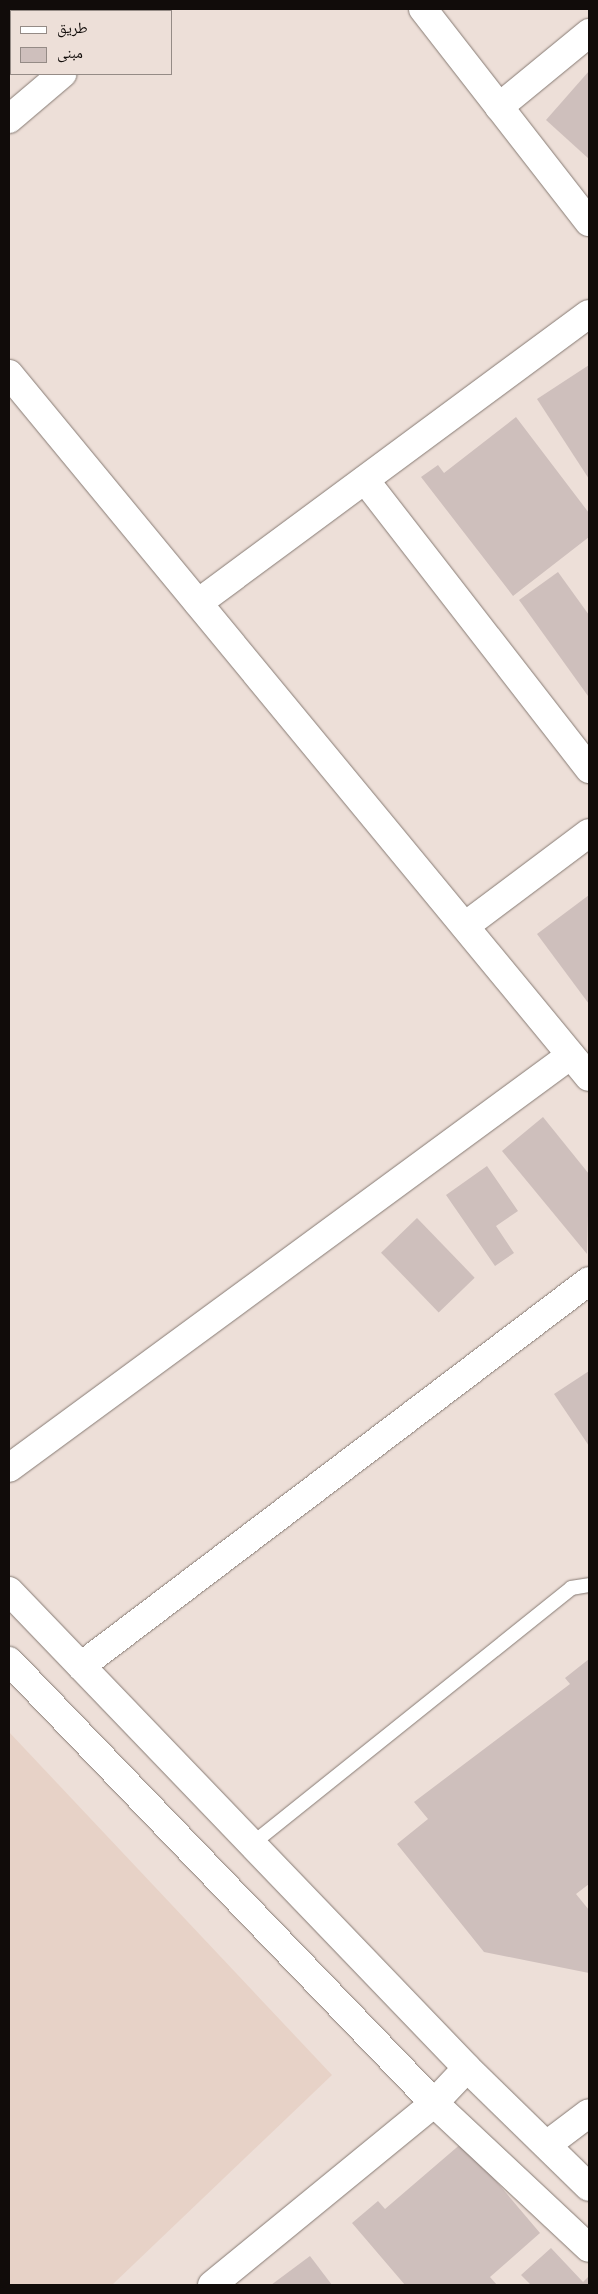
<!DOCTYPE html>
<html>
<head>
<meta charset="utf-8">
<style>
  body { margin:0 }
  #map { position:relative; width:598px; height:2294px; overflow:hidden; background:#eddfd8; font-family:Roboto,"Noto Naskh Arabic",sans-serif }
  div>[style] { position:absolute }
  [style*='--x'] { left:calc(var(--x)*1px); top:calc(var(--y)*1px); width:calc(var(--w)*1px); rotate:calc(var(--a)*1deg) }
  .built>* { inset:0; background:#e7d2c7 }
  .building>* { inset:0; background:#cebfbc; transform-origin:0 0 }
  .roads { filter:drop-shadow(0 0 1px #867a73) drop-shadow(0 0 1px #867a73) }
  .lane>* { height:14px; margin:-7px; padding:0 7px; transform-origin:7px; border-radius:7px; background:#fff }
  .street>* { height:28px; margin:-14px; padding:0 14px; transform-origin:14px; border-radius:14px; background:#fff }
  span { translate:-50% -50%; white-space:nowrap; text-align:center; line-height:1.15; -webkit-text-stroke:4px #eddfd8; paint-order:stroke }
  .frame { position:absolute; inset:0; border:10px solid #110c0a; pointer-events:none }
  .legend { position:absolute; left:10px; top:10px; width:162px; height:65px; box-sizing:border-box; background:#eddfd8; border:1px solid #958b86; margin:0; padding:6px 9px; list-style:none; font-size:15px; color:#110c0a }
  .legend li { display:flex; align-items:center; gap:10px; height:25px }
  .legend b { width:25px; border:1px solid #958b86 }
</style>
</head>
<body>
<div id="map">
  <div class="built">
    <i style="clip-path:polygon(9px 1732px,332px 2075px,112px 2285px,9px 2285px)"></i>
  </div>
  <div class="building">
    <i style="clip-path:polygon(589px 71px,589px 159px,546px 120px)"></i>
    <i style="clip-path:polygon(589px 365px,589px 479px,537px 399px)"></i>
    <i style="clip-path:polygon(516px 417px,589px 513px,589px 537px,513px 596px,421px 477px,438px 465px,444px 473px)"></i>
    <i style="clip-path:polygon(558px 572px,589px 615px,588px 696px,519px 600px)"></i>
    <i style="clip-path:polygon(589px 895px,589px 1004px,537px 934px)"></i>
    <i style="clip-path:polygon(543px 1117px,589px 1174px,587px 1254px,502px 1151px)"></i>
    <i style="clip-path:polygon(487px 1166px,518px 1211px,496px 1226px,514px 1253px,495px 1266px,446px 1195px)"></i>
    <i style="left:417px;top:1218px;width:83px;height:50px;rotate:46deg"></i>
    <i style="clip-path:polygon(589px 1371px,589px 1446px,554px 1394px)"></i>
    <i style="clip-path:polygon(589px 1659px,589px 1884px,576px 1894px,589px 1910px,589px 1973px,484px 1952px,397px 1844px,428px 1819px,414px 1802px,570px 1684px,565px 1678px)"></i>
    <i style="clip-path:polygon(463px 2142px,540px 2233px,490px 2277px,497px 2285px,405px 2285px,352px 2223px,378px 2201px,385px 2209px)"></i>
    <i style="clip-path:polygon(551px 2248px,583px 2282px,589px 2276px,589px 2285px,531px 2285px,521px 2275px)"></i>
    <i style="clip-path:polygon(310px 2256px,332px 2285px,271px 2285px)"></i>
  </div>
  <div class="roads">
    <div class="lane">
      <i style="--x:252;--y:1844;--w:409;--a:-38.7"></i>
      <i style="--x:571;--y:1588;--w:18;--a:-9"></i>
    </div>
    <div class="street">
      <i style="--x:423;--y:9;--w:270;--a:52.1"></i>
      <i style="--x:136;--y:11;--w:4;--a:-34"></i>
      <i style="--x:499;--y:107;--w:117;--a:-39.4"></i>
      <i style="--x:9;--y:119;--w:70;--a:-40.3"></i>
      <i style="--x:9;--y:374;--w:911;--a:50.48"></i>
      <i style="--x:365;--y:480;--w:366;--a:52.2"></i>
      <i style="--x:198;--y:603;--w:486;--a:-36.5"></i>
      <i style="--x:465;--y:926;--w:155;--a:-36.9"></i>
      <i style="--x:9;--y:1468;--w:697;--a:-36.31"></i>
      <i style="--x:9;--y:1591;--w:661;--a:46.16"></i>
      <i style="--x:467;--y:2068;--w:170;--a:44.3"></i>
      <i style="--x:9;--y:1661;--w:613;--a:46.12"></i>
      <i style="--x:434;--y:2103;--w:212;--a:43.1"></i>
      <i style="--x:81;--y:1666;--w:637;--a:-37.16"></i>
      <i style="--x:548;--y:2144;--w:51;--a:-37.1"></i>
      <i style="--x:212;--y:2285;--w:287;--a:-39.3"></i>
      <i style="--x:434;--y:2103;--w:48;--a:-46.7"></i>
    </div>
  </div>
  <div class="frame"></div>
  <ul class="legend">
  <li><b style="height:6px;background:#fff"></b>طريق</li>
  <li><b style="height:14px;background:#cebfbc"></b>مبنى</li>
  </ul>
</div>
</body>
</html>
